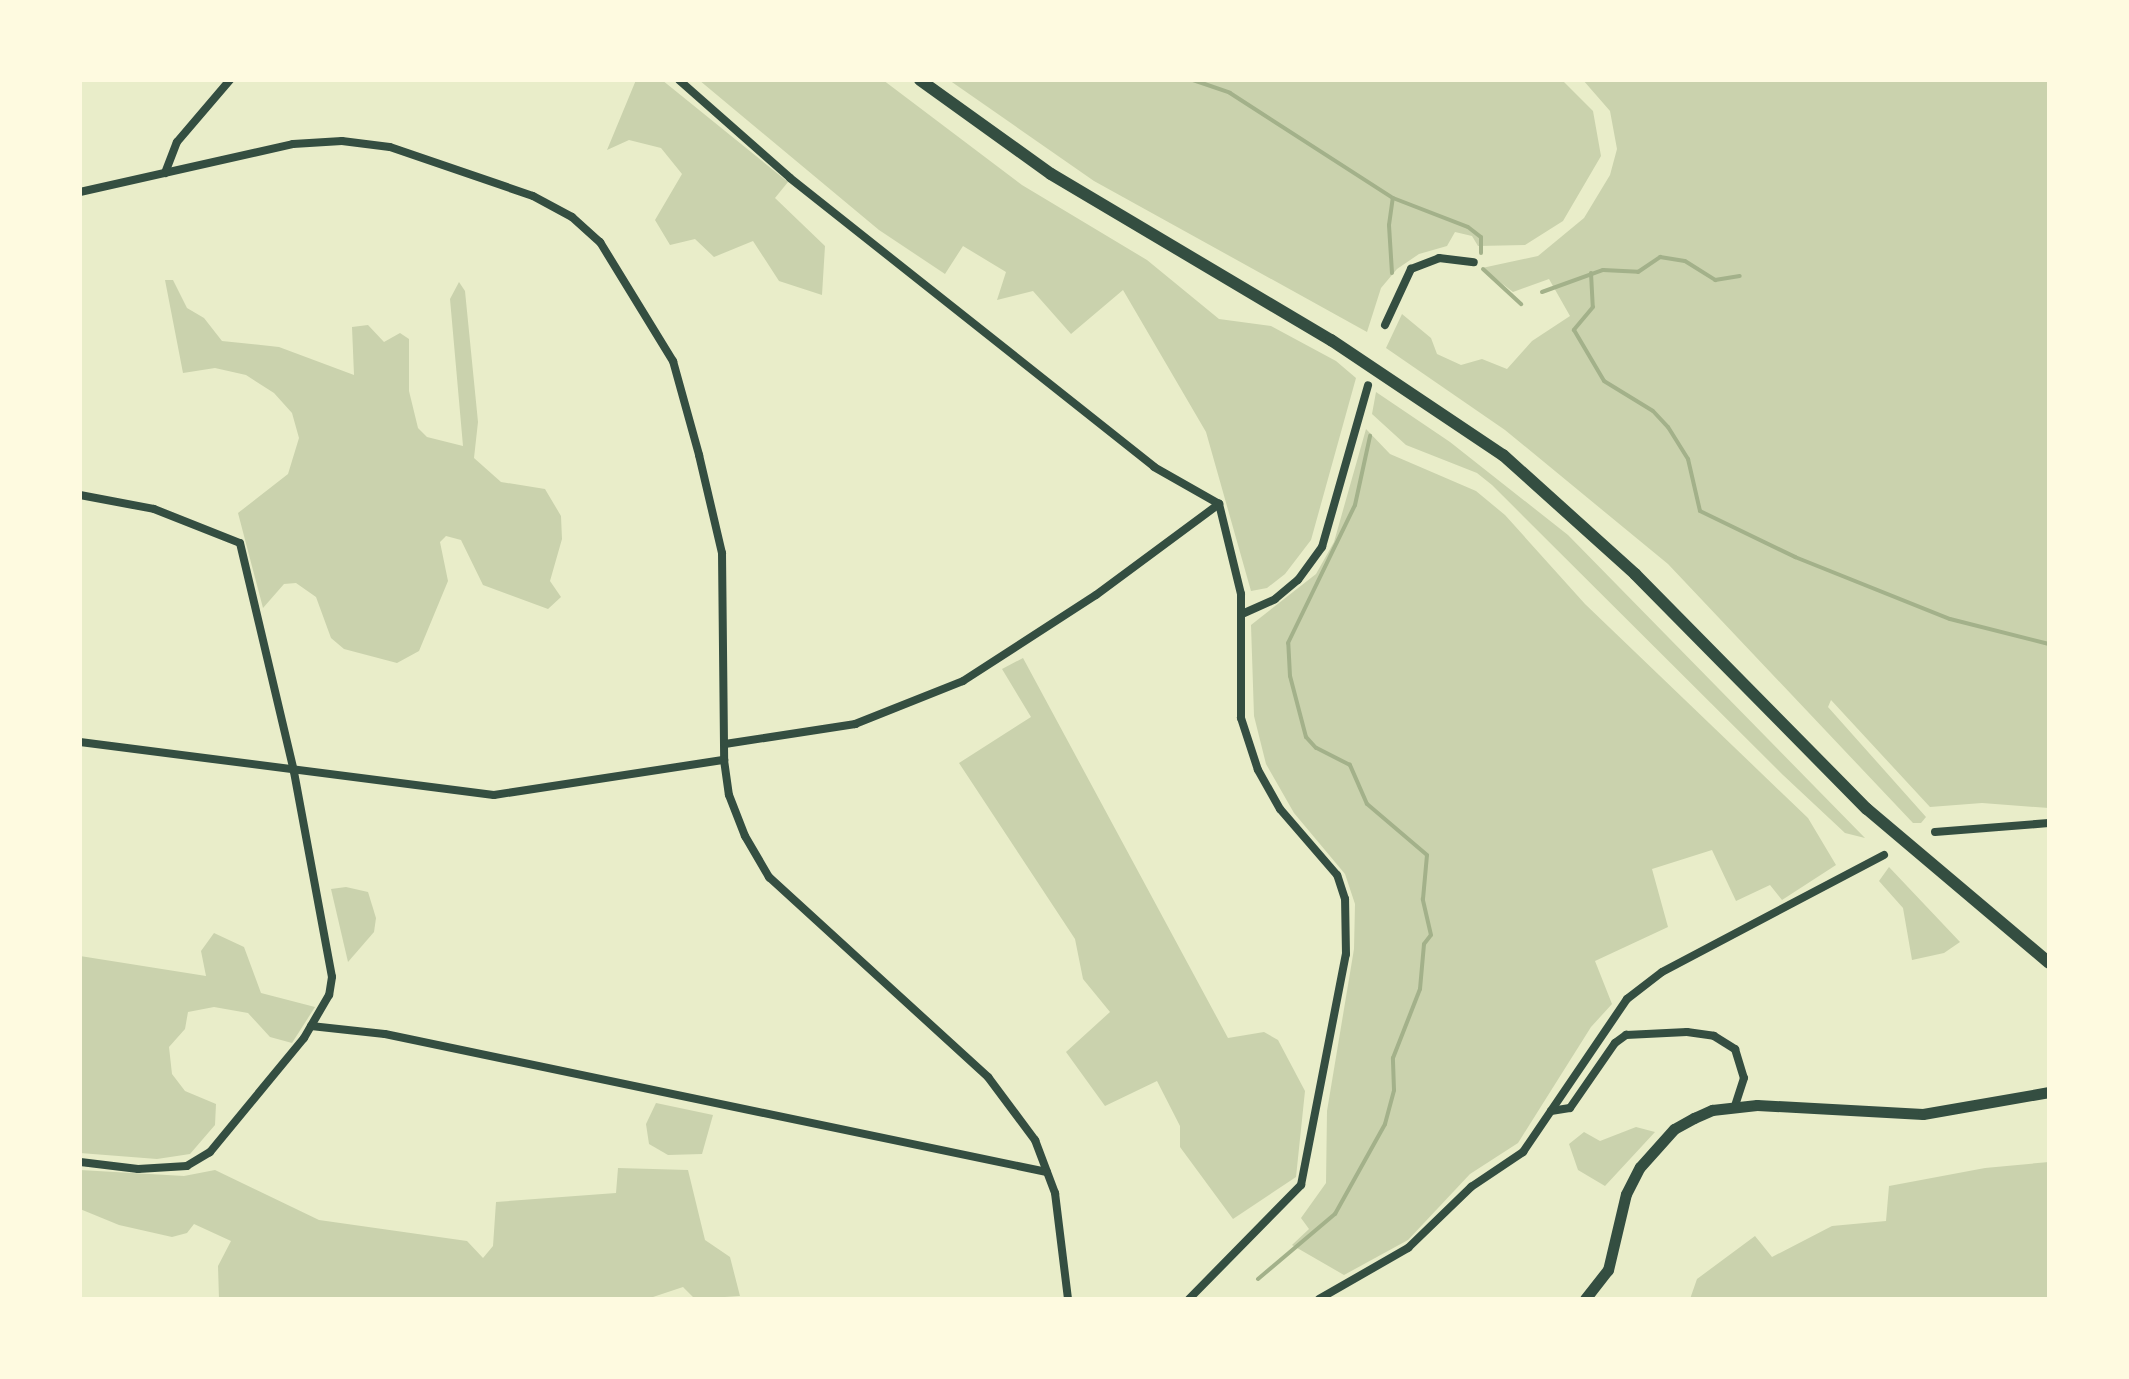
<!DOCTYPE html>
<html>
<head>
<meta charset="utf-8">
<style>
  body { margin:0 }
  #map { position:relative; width:2129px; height:1379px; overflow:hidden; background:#e9edc9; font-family:"PT Sans Narrow",sans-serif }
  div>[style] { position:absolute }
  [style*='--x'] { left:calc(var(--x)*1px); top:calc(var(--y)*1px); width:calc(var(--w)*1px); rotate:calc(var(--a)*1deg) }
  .green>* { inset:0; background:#cad2ad }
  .stream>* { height:4px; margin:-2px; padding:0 2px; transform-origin:2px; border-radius:2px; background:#a3b18a }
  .minor>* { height:8px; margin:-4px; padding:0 4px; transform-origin:4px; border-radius:4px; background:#344e41 }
  .secondary>* { height:11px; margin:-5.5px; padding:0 5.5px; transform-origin:5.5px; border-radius:5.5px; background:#344e41 }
  .primary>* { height:12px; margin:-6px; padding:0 6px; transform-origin:6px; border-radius:6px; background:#344e41 }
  span { translate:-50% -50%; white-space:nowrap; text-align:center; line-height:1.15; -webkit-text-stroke:7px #fefae0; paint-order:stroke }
  .frame { position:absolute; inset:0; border:82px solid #fefae0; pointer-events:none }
</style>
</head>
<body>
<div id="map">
  <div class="green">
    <i style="clip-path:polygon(636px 80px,662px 80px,788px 182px,775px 198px,825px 246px,822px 295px,779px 281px,753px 241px,714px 257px,695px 239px,670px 245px,655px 220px,682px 174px,661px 148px,629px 140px,607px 150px)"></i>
    <i style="clip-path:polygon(699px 80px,883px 80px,1022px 185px,1147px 260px,1219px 319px,1271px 326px,1336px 361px,1356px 378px,1311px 540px,1285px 574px,1267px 588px,1251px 591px,1206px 432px,1123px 290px,1071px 334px,1033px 291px,997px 300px,1006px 272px,963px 246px,945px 274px,879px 230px)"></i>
    <i style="clip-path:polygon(949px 80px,1562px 80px,1593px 111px,1601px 156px,1563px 221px,1525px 245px,1478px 246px,1472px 236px,1455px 232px,1447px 246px,1419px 254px,1397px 269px,1381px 288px,1367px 332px,1094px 181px)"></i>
    <i style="clip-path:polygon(1583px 80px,2049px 80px,2049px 808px,1982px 803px,1930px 807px,1831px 700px,1828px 707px,1926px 817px,1921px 823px,1913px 823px,1668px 564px,1505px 430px,1386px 348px,1402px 314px,1431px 338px,1437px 354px,1461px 365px,1482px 359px,1507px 369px,1532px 341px,1570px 316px,1549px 279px,1513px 292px,1482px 268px,1538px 256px,1584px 218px,1610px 175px,1617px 149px,1610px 111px)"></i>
    <i style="clip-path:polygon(165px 280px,173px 280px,187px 308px,204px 318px,222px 341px,279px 347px,354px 375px,352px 327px,368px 325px,384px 342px,400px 333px,409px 339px,409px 391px,418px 428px,427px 437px,463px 446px,450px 299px,459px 282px,465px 291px,478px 422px,474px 458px,501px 482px,545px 489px,561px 516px,562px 539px,550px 581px,561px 597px,548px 609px,483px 585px,461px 540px,446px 536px,440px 542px,448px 581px,419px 651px,397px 663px,344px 649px,331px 638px,316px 597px,296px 583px,284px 584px,263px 608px,238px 513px,288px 474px,299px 438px,292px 413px,274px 393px,246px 375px,215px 368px,183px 373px)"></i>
    <i style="clip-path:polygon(1376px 392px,1450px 442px,1568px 535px,1865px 838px,1845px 833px,1783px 775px,1492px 485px,1477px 473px,1406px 445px,1372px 414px)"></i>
    <i style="clip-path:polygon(1366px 429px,1390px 454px,1476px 491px,1505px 515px,1585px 604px,1808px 818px,1836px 865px,1782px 900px,1770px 885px,1736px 901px,1712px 850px,1652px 869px,1668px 927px,1595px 961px,1612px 1004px,1591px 1027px,1518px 1143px,1470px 1174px,1408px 1240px,1344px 1275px,1292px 1245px,1309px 1229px,1301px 1218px,1326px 1183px,1327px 1111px,1354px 949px,1355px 904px,1345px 874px,1294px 813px,1266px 764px,1254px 716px,1251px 625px,1316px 574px,1334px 542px)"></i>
    <i style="clip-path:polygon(1023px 658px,1228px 1038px,1264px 1032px,1278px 1040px,1305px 1091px,1296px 1177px,1233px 1219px,1180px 1147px,1180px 1126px,1157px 1081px,1105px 1106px,1066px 1052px,1110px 1012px,1083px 979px,1075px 939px,959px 763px,1031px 717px,1002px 669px)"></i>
    <i style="clip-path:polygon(1889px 867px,1960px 942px,1944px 953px,1912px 960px,1903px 908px,1879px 881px)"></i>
    <i style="clip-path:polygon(346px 887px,368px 892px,376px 918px,374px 932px,348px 962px,331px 889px)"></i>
    <i style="clip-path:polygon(214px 933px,244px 947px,261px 993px,315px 1007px,292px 1043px,270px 1037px,248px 1013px,214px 1007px,188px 1012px,185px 1029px,169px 1047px,172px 1074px,185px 1091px,216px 1104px,215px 1125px,190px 1154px,157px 1159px,80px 1153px,80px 956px,206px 976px,201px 951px)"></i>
    <i style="clip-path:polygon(656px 1103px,713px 1115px,702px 1154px,668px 1155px,649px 1144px,646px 1124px)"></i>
    <i style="clip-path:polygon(1636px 1127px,1655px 1132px,1605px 1186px,1578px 1170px,1569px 1144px,1584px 1132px,1600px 1141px)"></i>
    <i style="clip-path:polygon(2049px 1162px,2049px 1299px,1690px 1299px,1697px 1279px,1755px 1236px,1772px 1257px,1832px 1226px,1886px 1221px,1889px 1186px,1985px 1168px)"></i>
    <i style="clip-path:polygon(618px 1168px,688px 1170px,705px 1240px,730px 1257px,740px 1296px,695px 1299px,683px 1287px,647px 1299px,219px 1299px,218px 1266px,231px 1241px,194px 1224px,187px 1233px,172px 1237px,119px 1225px,80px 1209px,80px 1170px,184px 1176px,215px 1170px,319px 1220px,467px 1241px,483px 1258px,493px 1246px,496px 1202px,616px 1193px)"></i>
  </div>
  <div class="stream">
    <i style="--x:1193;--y:80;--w:39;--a:19"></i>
    <i style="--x:1230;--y:93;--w:194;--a:32.8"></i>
    <i style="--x:1393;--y:198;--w:80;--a:21.1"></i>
    <i style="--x:1468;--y:227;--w:16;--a:38"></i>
    <i style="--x:1481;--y:237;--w:16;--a:90"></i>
    <i style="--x:1483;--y:269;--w:52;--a:42.6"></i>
    <i style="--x:1392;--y:273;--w:48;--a:-93.6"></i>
    <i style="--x:1389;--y:225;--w:27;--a:-82"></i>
    <i style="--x:1591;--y:273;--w:34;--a:87"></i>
    <i style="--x:1593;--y:307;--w:30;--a:130"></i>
    <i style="--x:1574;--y:330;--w:59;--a:59.5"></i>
    <i style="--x:1604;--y:381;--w:57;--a:31.5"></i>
    <i style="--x:1653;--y:411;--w:22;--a:47"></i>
    <i style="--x:1668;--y:427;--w:38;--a:58"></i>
    <i style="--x:1688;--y:459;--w:53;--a:77"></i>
    <i style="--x:1700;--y:511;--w:106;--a:25.8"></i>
    <i style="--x:1795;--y:557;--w:167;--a:21.8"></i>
    <i style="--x:1950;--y:619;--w:102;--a:14.2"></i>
    <i style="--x:1542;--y:292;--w:65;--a:-19.8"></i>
    <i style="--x:1603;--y:270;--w:35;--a:3"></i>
    <i style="--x:1638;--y:272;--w:27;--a:-34"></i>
    <i style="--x:1660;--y:257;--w:25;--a:9"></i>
    <i style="--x:1685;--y:261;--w:36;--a:32"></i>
    <i style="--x:1715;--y:280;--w:25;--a:-9"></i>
    <i style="--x:1258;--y:1279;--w:101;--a:-40.2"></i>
    <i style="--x:1335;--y:1214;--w:103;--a:-60.9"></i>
    <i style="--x:1385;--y:1124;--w:35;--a:-75"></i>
    <i style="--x:1394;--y:1090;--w:32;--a:-92"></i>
    <i style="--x:1393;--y:1058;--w:74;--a:-68.6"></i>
    <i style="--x:1420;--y:989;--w:45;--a:-84.9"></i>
    <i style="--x:1424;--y:944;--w:11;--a:-52"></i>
    <i style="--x:1431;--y:935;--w:37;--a:-103"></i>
    <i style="--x:1423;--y:899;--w:44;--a:-84.8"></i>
    <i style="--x:1427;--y:855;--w:79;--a:-139.6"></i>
    <i style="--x:1367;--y:804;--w:43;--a:-113.6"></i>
    <i style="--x:1350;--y:765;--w:38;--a:-153"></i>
    <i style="--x:1316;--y:748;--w:15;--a:-132"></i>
    <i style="--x:1306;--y:737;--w:63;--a:-104.7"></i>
    <i style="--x:1290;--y:676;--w:33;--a:-93"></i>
    <i style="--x:1288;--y:643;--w:153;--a:-64.1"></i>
    <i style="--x:1355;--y:505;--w:71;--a:-77.7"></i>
  </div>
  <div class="minor">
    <i style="--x:679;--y:80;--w:148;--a:41.4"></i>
    <i style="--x:790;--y:178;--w:465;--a:38.4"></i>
    <i style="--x:1154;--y:467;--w:75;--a:29.6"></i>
    <i style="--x:165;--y:173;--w:33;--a:-69"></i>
    <i style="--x:177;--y:142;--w:82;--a:-49.5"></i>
    <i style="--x:80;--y:192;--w:218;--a:-12.7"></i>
    <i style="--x:293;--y:144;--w:49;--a:-3.5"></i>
    <i style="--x:342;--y:141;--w:48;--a:7.1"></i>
    <i style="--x:390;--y:147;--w:151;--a:18.9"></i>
    <i style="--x:533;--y:196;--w:44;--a:28.3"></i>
    <i style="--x:572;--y:217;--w:38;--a:42"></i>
    <i style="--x:600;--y:242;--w:140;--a:58.5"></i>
    <i style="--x:673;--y:361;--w:98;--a:74.5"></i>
    <i style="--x:699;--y:455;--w:101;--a:76.8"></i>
    <i style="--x:722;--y:553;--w:207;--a:89.4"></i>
    <i style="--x:724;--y:760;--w:35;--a:82"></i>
    <i style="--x:729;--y:795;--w:44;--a:68.7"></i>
    <i style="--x:745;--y:836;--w:48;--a:59.7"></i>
    <i style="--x:769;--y:877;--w:297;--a:42.4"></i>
    <i style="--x:988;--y:1077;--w:79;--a:53.3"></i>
    <i style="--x:1035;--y:1140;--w:57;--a:69.3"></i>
    <i style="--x:1055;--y:1193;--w:107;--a:83"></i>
    <i style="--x:1385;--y:325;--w:62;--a:-65.1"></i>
    <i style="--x:1411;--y:269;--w:30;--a:-21"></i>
    <i style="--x:1439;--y:258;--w:35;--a:7"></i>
    <i style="--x:80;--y:495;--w:75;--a:10.7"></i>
    <i style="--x:154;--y:509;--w:92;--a:21.6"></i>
    <i style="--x:240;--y:543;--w:235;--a:76.7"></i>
    <i style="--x:294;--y:772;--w:208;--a:79.5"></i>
    <i style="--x:332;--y:977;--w:18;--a:99"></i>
    <i style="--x:329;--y:995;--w:50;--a:120.2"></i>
    <i style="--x:304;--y:1038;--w:148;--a:129.5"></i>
    <i style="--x:210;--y:1152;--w:27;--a:149"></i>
    <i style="--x:187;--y:1166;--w:49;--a:176.5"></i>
    <i style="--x:138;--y:1169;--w:58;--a:-173.1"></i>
    <i style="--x:1242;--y:614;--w:36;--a:-24"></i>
    <i style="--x:1275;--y:599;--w:30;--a:-40"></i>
    <i style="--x:1298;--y:580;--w:41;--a:-54"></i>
    <i style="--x:1322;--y:547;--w:168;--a:-74.1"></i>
    <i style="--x:80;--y:742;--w:417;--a:7.3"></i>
    <i style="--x:494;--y:795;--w:233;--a:-8.7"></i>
    <i style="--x:725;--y:744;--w:132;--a:-8.7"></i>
    <i style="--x:855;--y:724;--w:116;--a:-21.7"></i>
    <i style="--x:963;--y:681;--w:158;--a:-32.9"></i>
    <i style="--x:1096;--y:595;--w:153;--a:-36.5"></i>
    <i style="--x:1935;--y:832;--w:114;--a:-4.5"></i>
    <i style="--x:311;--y:1026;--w:74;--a:6.2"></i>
    <i style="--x:385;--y:1034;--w:676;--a:11.78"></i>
    <i style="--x:1551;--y:1111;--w:19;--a:-9"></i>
    <i style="--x:1570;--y:1108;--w:79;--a:-55.3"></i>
    <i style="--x:1615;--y:1043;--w:14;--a:-36"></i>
    <i style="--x:1626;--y:1035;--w:61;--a:-2.8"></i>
    <i style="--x:1687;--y:1032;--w:27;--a:8"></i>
    <i style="--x:1714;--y:1036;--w:25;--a:32"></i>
    <i style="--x:1735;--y:1049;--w:30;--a:73"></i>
    <i style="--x:1744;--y:1078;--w:28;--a:108"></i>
    <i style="--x:1189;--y:1299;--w:160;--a:-45.5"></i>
    <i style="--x:1301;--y:1185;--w:235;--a:-79"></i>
    <i style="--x:1346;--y:954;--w:55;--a:-91"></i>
    <i style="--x:1345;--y:899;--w:25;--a:-108"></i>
    <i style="--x:1337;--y:875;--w:87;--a:-130.8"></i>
    <i style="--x:1280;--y:809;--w:45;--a:-119.4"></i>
    <i style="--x:1258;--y:770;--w:55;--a:-108.1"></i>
    <i style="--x:1241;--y:718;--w:124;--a:-90"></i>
    <i style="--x:1241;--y:594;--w:93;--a:-103.7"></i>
    <i style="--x:1319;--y:1299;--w:103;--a:-29.8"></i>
    <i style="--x:1408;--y:1248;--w:88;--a:-44.1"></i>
    <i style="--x:1471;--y:1187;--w:63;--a:-33.9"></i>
    <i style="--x:1523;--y:1152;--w:185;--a:-55.8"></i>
    <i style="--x:1627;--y:999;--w:44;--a:-37.6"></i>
    <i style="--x:1662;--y:972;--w:251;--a:-27.8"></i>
  </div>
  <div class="secondary">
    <i style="--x:1585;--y:1299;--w:37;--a:-52"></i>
    <i style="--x:1608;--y:1270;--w:78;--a:-76.7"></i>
    <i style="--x:1626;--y:1194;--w:30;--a:-63"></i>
    <i style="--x:1640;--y:1167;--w:51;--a:-48.2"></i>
    <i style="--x:1674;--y:1129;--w:23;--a:-29"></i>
    <i style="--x:1694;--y:1118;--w:20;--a:-24"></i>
    <i style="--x:1712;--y:1110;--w:45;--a:-6.3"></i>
    <i style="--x:1757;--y:1105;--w:166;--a:3.1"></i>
    <i style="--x:1923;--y:1114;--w:128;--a:-9.9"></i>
  </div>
  <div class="primary">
    <i style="--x:920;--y:80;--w:161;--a:35.7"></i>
    <i style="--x:1051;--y:174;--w:326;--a:30.7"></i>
    <i style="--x:1331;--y:340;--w:207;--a:33.8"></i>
    <i style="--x:1503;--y:455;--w:178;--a:42"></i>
    <i style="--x:1635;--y:574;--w:330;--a:45.4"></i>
    <i style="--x:1867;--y:809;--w:238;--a:40.2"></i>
  </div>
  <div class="frame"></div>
</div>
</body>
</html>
